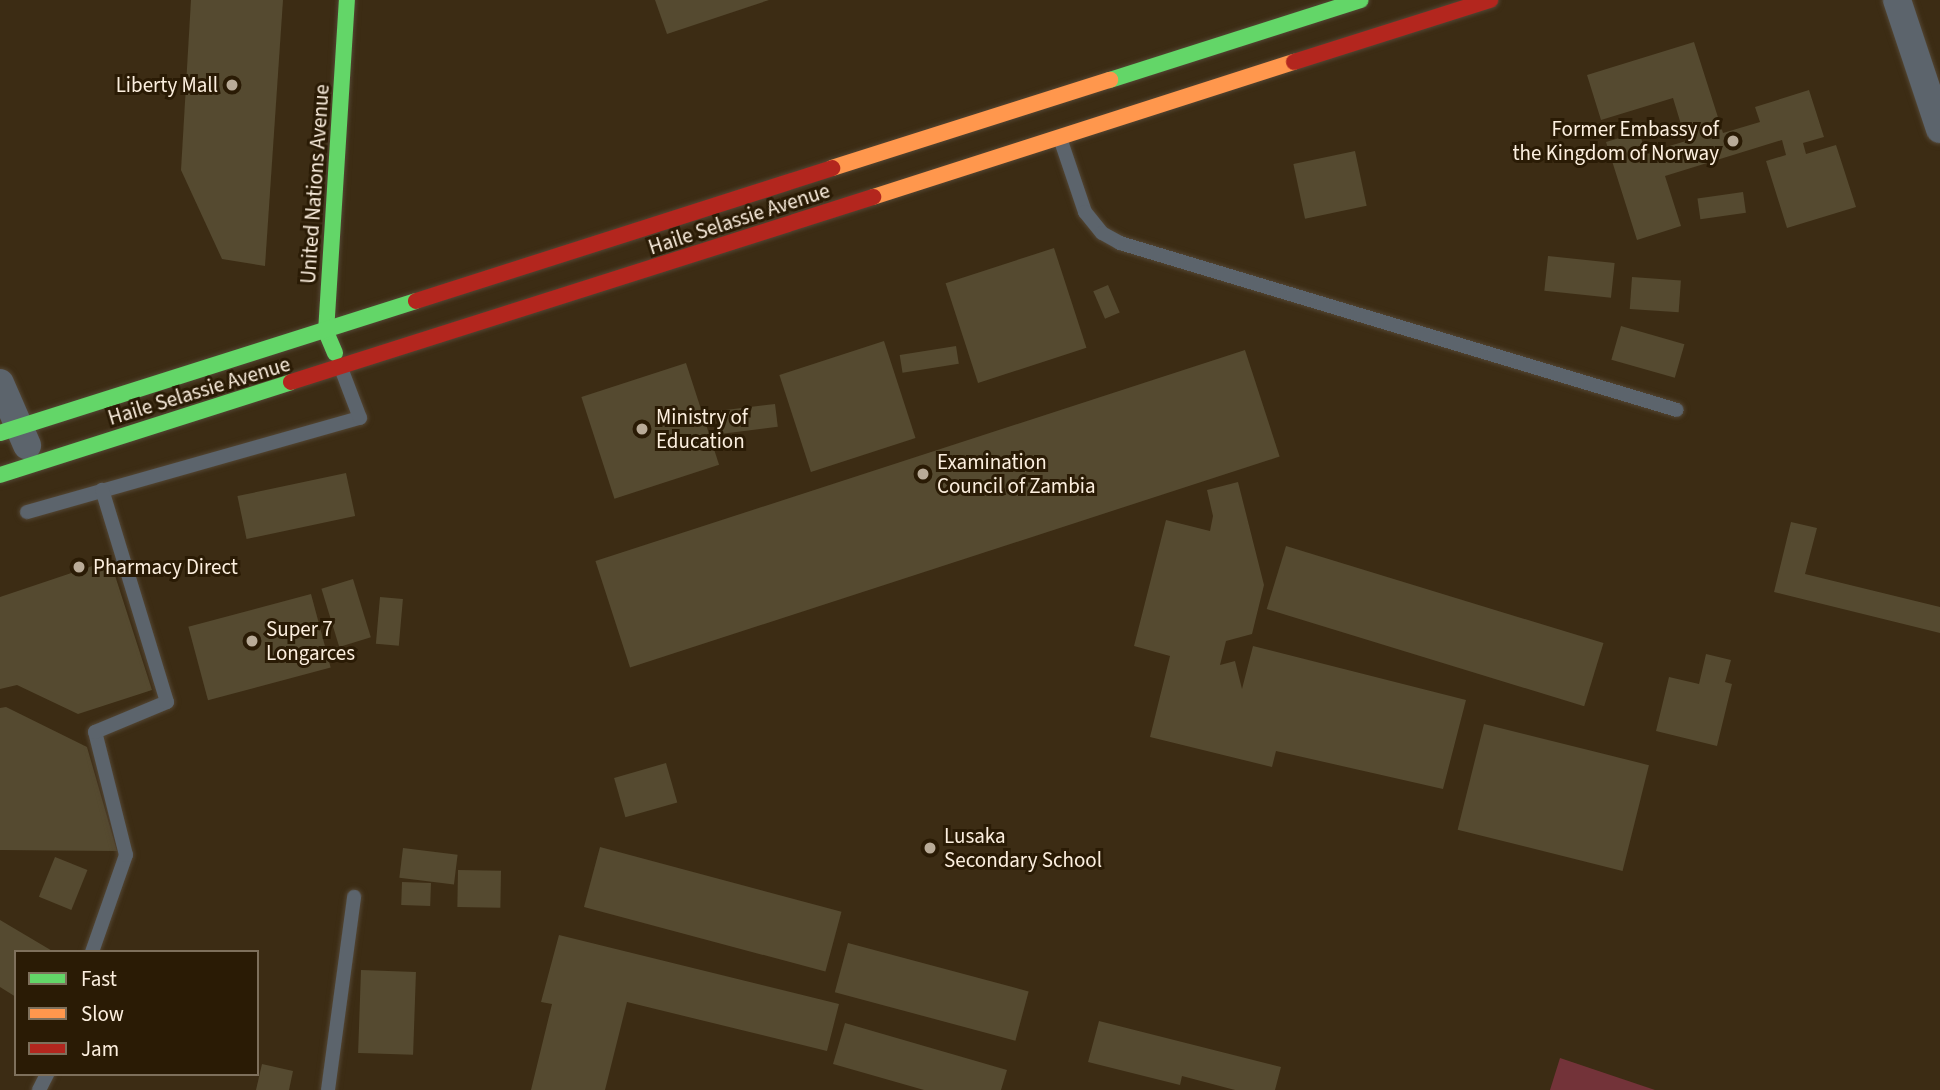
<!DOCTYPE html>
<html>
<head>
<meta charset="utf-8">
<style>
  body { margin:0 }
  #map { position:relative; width:1940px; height:1090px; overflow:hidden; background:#3c2c14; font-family:"Source Sans 3",sans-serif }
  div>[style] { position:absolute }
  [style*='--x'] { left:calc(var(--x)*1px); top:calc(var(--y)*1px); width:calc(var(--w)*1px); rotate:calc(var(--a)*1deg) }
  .green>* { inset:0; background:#733339 }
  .building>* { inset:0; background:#554a30; transform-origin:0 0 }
  .roads { filter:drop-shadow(0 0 2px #534634) drop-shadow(0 0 2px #534634) }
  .lane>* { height:14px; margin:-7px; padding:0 7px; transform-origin:7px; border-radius:7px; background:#5c646c }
  .street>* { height:28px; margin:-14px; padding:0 14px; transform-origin:14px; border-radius:14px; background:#5c646c }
  .fast>* { height:16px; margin:-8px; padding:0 8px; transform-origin:8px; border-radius:8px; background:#63d668 }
  .slow>* { height:16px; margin:-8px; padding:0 8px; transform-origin:8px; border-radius:8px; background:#ff974d }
  .jam>* { height:16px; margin:-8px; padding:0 8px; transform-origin:8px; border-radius:8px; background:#b3261e }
  .dots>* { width:19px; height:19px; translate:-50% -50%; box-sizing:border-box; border:4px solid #2a1b05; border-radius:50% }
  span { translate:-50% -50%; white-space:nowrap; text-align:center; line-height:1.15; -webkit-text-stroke:6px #2a1b05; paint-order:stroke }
  .poi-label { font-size:21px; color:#fcefdf }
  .right { translate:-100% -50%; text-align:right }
  .left { translate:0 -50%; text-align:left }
  .street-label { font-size:21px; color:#fcefdf }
  .legend { position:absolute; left:14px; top:950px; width:245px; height:126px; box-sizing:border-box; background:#2a1b05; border:2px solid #7e705c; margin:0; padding:9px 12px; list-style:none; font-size:21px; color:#fcefdf }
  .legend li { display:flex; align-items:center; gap:14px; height:35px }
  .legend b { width:35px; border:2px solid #7e705c }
</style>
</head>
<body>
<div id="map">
  <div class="green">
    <i style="clip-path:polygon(1560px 1058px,1655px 1090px,1550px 1090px)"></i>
  </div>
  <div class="building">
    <i style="clip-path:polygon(191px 0,283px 0,265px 266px,222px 259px,181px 170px)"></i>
    <i style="clip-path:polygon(655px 0,769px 0,667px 34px)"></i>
    <i style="clip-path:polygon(1694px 42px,1723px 133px,1760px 122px,1755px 107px,1809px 90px,1824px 137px,1803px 143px,1806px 154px,1836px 145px,1856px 207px,1787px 228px,1766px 161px,1786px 155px,1782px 140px,1665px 176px,1681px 226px,1637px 240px,1606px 142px,1639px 132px,1646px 153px,1686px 141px,1673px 98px,1601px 120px,1587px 75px)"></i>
    <i style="left:1355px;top:151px;width:56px;height:63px;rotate:78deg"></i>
    <i style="left:1743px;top:192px;width:21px;height:46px;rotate:82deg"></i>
    <i style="left:1054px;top:248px;width:105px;height:114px;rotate:72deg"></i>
    <i style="left:1548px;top:256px;width:67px;height:35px;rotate:6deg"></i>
    <i style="left:1632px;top:277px;width:49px;height:32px;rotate:4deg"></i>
    <i style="left:1108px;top:285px;width:30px;height:16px;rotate:67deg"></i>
    <i style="left:1621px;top:326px;width:66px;height:35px;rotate:16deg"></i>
    <i style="left:884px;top:341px;width:102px;height:110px;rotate:72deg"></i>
    <i style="left:956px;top:346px;width:18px;height:57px;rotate:81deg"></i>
    <i style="left:1245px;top:350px;width:112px;height:683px;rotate:72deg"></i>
    <i style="left:686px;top:363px;width:107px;height:110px;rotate:72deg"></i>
    <i style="left:775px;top:404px;width:23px;height:56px;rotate:83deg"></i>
    <i style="left:346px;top:473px;width:44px;height:111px;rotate:78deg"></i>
    <i style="clip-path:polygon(1238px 482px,1264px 585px,1252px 634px,1226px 641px,1220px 665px,1235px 661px,1242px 689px,1253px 646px,1466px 700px,1443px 789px,1276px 751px,1272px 767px,1150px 737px,1170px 656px,1134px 646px,1166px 520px,1210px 531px,1213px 516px,1207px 490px)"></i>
    <i style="clip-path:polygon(1791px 522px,1817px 528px,1805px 574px,1940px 607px,1940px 633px,1774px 592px)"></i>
    <i style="left:1286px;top:546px;width:332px;height:66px;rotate:17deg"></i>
    <i style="clip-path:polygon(110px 560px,152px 690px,78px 714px,17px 685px,0 689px,0 597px)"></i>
    <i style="left:353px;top:579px;width:61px;height:33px;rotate:73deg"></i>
    <i style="left:311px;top:594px;width:76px;height:127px;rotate:75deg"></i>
    <i style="left:380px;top:597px;width:23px;height:47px;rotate:5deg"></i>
    <i style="clip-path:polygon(1706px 654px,1731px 660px,1725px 682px,1732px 684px,1717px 746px,1656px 731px,1669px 677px,1699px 684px)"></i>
    <i style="clip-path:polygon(6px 707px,87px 747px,117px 851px,0 850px,0 708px)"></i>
    <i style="left:1484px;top:724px;width:170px;height:109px;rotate:14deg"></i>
    <i style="left:666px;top:763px;width:41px;height:54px;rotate:74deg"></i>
    <i style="left:600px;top:847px;width:250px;height:62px;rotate:15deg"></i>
    <i style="left:403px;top:848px;width:55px;height:30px;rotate:7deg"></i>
    <i style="left:55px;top:857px;width:35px;height:43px;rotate:22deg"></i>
    <i style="left:458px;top:870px;width:43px;height:37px;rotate:1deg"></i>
    <i style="left:402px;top:882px;width:29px;height:23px;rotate:2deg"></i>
    <i style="clip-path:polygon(0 920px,54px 952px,16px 952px,16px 997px,0 987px)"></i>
    <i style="clip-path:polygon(559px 935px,839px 1004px,827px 1051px,627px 1002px,605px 1090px,531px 1090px,552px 1004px,541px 1002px)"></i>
    <i style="left:848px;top:943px;width:187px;height:51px;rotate:15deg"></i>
    <i style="left:361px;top:970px;width:55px;height:83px;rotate:2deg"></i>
    <i style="clip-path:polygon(1099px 1021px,1281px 1067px,1275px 1090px,1235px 1090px,1182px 1076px,1180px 1085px,1088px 1062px)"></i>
    <i style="clip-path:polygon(845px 1023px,1007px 1070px,1001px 1090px,924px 1090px,833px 1064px)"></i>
    <i style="clip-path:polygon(262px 1064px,293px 1071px,289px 1090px,256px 1090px)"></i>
  </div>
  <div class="roads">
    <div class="lane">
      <i style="--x:1060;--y:138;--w:78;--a:71.3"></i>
      <i style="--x:1085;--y:212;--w:27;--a:51"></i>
      <i style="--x:1102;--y:233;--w:21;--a:29"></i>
      <i style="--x:1120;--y:243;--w:581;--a:16.69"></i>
      <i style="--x:27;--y:512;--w:346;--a:-15.8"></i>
      <i style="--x:360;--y:418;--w:53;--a:-110.8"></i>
      <i style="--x:92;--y:952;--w:103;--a:-70.7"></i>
      <i style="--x:126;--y:855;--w:127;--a:-104.1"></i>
      <i style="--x:95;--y:732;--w:78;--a:-22.6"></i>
      <i style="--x:167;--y:702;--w:222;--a:-107"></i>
      <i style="--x:39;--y:1090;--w:18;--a:-63"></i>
      <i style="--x:328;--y:1090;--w:195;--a:-82.3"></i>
    </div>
    <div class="street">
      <i style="--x:1897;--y:0;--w:136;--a:71.6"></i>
      <i style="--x:0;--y:383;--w:68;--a:66.5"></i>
    </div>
    <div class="fast">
      <i style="--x:1110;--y:80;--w:263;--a:-17.7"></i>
      <i style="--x:335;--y:353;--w:23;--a:-113"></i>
      <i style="--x:326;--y:332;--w:333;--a:-86.4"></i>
      <i style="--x:0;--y:433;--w:436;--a:-17.6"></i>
      <i style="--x:0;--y:475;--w:305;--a:-17.7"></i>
    </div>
    <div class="slow">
      <i style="--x:832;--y:168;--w:292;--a:-17.6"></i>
      <i style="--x:873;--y:197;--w:442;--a:-17.8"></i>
    </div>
    <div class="jam">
      <i style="--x:1294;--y:62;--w:206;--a:-17.6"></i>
      <i style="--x:416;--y:301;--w:437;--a:-17.7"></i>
      <i style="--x:291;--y:382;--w:611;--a:-17.63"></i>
    </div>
  </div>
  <div class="dots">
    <i style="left:232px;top:85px;background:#b9ab98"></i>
    <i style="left:1733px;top:141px;background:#b9ab98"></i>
    <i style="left:642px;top:429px;background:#b9ab98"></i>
    <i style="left:923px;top:474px;background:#b9ab98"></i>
    <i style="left:79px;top:567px;background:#b9ab98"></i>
    <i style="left:252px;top:641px;background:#b9ab98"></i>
    <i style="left:930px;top:848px;background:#b9ab98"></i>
  </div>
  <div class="poi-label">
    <span class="right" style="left:218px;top:85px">Liberty Mall</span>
    <span class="right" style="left:1719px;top:141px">Former Embassy of<br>the Kingdom of Norway</span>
    <span class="left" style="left:656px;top:429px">Ministry of<br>Education</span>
    <span class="left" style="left:937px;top:474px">Examination<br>Council of Zambia</span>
    <span class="left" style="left:93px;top:567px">Pharmacy Direct</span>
    <span class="left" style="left:266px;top:641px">Super 7<br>Longarces</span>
    <span class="left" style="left:944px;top:848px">Lusaka<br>Secondary School</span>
  </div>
  <div class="street-label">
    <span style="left:315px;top:184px;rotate:-86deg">United Nations Avenue</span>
    <span style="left:739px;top:219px;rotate:-18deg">Haile Selassie Avenue</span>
    <span style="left:199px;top:391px;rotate:-17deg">Haile Selassie Avenue</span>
  </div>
  <ul class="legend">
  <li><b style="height:9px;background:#63d668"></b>Fast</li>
  <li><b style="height:9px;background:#ff974d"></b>Slow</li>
  <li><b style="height:9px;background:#b3261e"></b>Jam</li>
  </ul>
</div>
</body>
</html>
